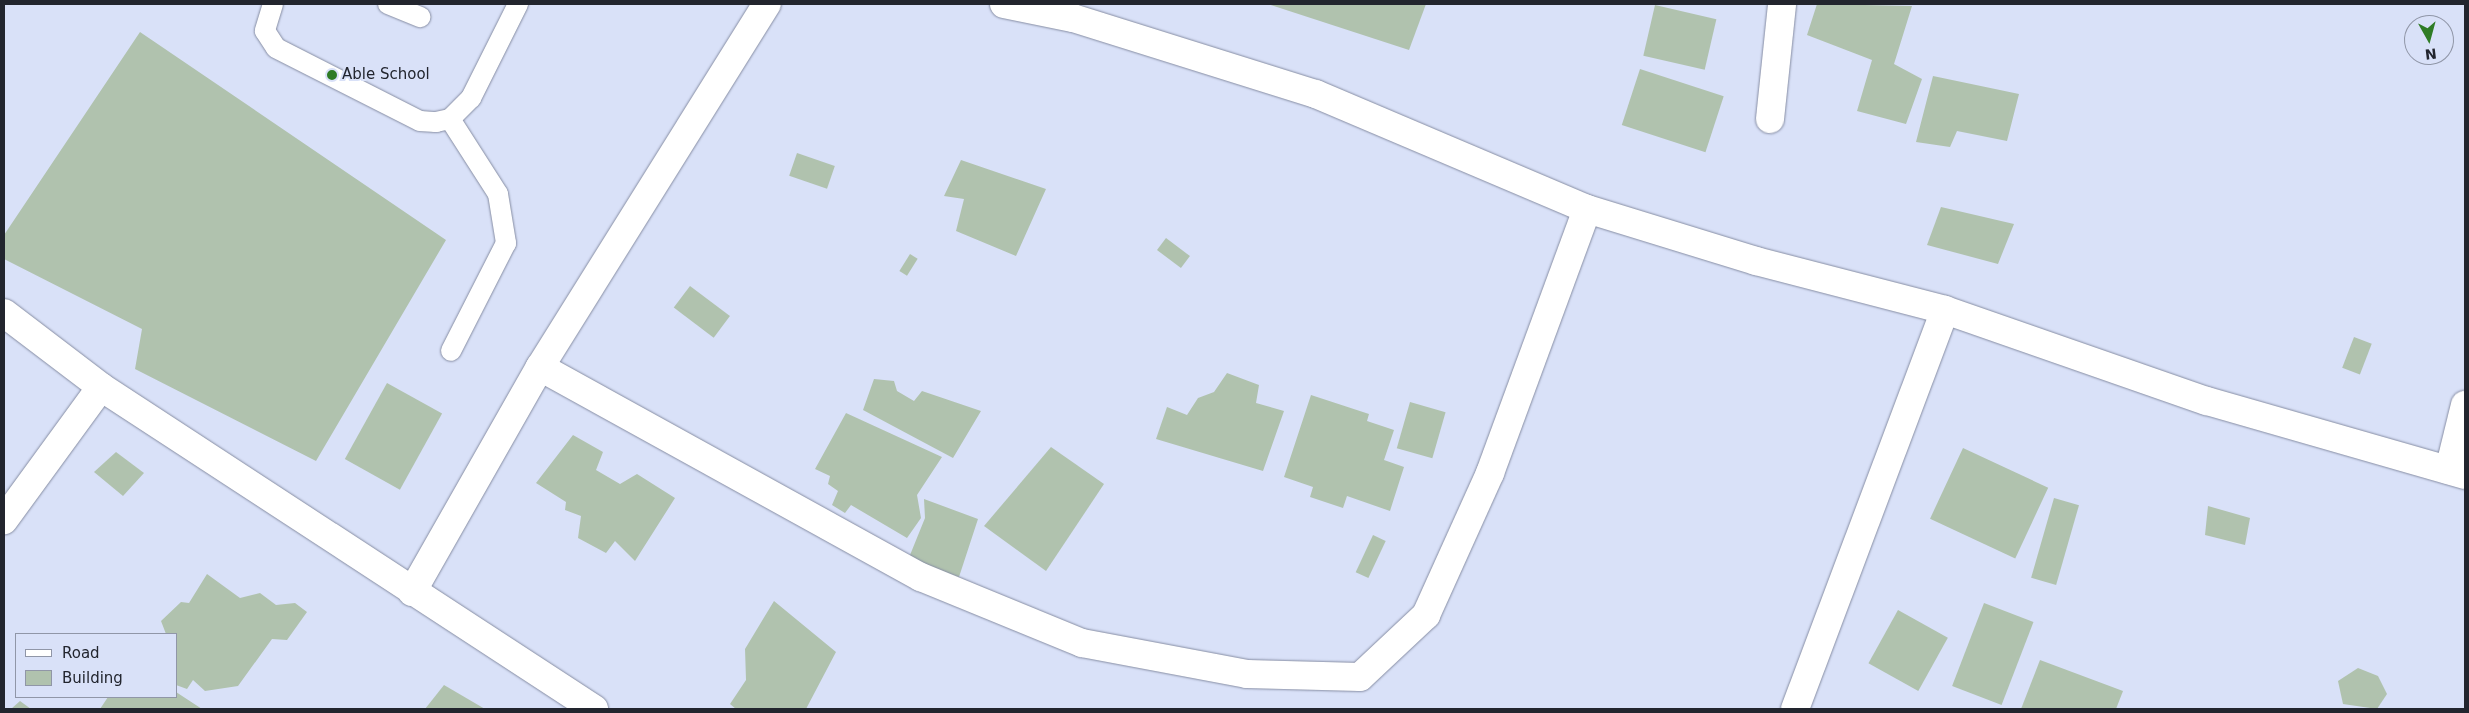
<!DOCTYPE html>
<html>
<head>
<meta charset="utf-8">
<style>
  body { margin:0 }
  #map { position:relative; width:2469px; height:713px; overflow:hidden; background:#d9e1f8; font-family:"DejaVu Sans",sans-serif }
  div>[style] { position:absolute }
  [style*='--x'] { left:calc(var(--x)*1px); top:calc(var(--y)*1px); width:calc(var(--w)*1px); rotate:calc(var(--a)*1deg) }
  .building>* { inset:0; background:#b0c2ae; transform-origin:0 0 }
  .roads { filter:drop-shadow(0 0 1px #868da3) drop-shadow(0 0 1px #868da3) }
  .lane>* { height:20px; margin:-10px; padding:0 10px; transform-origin:10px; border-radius:10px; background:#fff }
  .street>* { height:28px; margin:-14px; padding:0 14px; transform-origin:14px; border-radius:14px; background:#fff }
  .secondary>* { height:28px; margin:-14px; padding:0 14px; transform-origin:14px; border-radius:14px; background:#fff }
  .dots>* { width:14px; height:14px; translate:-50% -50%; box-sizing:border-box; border:2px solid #d9e1f8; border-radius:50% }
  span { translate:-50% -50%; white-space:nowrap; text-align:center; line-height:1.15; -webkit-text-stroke:4px #d9e1f8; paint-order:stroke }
  .poi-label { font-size:15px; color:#22252e }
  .left { translate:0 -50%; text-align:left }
  .frame { position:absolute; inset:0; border:5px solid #22252e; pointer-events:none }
  .legend { position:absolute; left:15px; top:633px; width:162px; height:65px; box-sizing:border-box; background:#d9e1f8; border:1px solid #9096a7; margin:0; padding:6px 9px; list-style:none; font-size:15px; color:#22252e }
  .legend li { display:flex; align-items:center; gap:10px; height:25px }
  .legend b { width:25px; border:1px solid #9096a7 }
  .north { position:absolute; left:2404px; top:15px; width:50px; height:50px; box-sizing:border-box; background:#d9e1f8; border:1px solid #9096a7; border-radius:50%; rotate:173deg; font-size:14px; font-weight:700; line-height:20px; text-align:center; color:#22252e }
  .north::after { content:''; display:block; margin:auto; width:18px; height:22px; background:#2f7c25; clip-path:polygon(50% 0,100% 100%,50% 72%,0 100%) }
</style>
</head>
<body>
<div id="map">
  <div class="building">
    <i style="clip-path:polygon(1268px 4px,1426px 4px,1409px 50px)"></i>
    <i style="clip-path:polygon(1817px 4px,1912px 6px,1894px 64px,1922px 79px,1906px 124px,1857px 111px,1872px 60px,1807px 35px)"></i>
    <i style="left:1655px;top:5px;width:63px;height:52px;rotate:13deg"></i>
    <i style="clip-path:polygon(140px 32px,446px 240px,316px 461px,135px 369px,142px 329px,4px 259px,4px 235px)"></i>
    <i style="left:1640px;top:69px;width:88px;height:59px;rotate:18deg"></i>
    <i style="clip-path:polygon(1933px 76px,2019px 94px,2007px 141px,1957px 131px,1950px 147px,1916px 142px)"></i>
    <i style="left:797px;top:153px;width:40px;height:24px;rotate:19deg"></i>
    <i style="clip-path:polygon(961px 160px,1046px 189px,1016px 256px,956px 231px,964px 199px,944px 196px)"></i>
    <i style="clip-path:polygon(1941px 207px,2014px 224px,1998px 264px,1927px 245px)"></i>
    <i style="left:1166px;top:238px;width:30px;height:15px;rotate:37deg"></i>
    <i style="left:910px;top:254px;width:9px;height:20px;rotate:32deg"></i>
    <i style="left:690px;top:286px;width:50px;height:27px;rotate:37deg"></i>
    <i style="left:2354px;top:337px;width:19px;height:33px;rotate:21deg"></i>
    <i style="clip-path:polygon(1227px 373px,1259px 385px,1256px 403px,1284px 411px,1263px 471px,1156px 439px,1167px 407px,1187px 415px,1198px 398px,1214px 392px)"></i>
    <i style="clip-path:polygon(874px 379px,894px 381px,897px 391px,914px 401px,922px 391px,981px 411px,953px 458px,863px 410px)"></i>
    <i style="left:387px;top:383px;width:63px;height:87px;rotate:29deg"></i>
    <i style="clip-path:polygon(1311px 395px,1369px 414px,1367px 421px,1394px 430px,1384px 460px,1404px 467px,1390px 511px,1347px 496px,1343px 508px,1310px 497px,1313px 487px,1284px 477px)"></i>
    <i style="left:1410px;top:402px;width:37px;height:48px;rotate:16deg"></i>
    <i style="clip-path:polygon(846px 413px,942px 457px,917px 495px,921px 518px,907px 538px,851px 505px,845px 513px,832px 505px,838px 491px,828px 484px,830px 476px,815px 469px)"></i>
    <i style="clip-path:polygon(573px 435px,603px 452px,596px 470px,620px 484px,637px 474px,675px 498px,635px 561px,615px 541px,606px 553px,578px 538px,581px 516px,565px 510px,566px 502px,536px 483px)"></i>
    <i style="clip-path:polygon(1051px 447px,1104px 484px,1046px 571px,984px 526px)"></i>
    <i style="left:1963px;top:448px;width:94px;height:78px;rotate:25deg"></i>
    <i style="clip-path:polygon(116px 452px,144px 473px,123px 496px,94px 472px)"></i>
    <i style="left:2054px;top:498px;width:26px;height:83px;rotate:16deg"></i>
    <i style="clip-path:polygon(924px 499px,978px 519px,959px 577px,908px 560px,925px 518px)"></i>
    <i style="clip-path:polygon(2208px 506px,2250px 518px,2245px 545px,2205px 535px)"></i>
    <i style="left:1373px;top:535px;width:14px;height:41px;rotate:25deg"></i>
    <i style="clip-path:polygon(207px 574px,240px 598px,260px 593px,276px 605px,295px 603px,307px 612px,287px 640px,272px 639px,238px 686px,205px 691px,193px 680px,187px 689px,176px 685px,176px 634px,166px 634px,161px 621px,181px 602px,189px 603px)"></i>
    <i style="clip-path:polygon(774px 601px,836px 652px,806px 709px,736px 709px,730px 704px,746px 680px,745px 649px)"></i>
    <i style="left:1984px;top:603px;width:53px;height:89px;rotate:21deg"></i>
    <i style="left:1898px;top:610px;width:57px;height:61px;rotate:29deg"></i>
    <i style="clip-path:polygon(2040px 660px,2123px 691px,2116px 709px,2021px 709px)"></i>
    <i style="clip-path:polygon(2358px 668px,2378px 676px,2387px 694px,2377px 709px,2343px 704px,2338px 681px)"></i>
    <i style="clip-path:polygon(444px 685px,485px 709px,425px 709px)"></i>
    <i style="clip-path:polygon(176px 692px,202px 709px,100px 709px,108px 697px,176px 697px)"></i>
    <i style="clip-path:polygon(20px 701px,31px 709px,11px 709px)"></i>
  </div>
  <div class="roads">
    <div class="lane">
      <i style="--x:273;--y:4;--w:28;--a:107"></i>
      <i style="--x:265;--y:31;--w:20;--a:57"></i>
      <i style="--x:276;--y:48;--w:161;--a:26.9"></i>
      <i style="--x:420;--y:121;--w:16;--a:4"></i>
      <i style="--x:436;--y:122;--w:14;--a:-12"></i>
      <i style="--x:450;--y:119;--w:30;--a:-45"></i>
      <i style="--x:471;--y:98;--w:105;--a:-63.4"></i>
      <i style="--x:388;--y:4;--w:35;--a:22"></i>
      <i style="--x:450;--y:119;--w:89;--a:57.4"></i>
      <i style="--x:498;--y:194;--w:50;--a:80.7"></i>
      <i style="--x:506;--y:243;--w:121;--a:117"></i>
    </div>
    <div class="street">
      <i style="--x:1770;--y:119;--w:116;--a:-84"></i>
      <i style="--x:4;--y:313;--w:122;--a:37.3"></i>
      <i style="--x:101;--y:387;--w:165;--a:126.1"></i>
      <i style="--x:540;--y:367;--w:435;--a:28.9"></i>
      <i style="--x:921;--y:577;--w:174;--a:22.3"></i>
      <i style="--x:1082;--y:643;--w:168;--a:10.6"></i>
      <i style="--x:1247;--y:674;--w:113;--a:1.5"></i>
      <i style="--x:1360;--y:677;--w:91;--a:-43.2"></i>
      <i style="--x:1426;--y:615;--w:156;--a:-65.7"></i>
      <i style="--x:1490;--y:473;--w:281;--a:-69.8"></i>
      <i style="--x:101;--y:387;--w:589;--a:33.15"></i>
      <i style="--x:2449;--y:470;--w:67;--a:-76.2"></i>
      <i style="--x:412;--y:592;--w:259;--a:-60.4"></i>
      <i style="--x:540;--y:367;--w:428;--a:-58"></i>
      <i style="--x:1795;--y:709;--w:426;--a:-69.4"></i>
    </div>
    <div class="secondary">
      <i style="--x:1004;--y:4;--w:70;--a:11.5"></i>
      <i style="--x:1073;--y:18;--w:255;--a:17.4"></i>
      <i style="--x:1316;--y:94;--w:294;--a:23"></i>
      <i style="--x:1587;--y:209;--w:177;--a:17.1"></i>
      <i style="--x:1756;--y:261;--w:195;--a:14.5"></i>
      <i style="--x:1945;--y:310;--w:277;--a:19.2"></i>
      <i style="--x:2207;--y:401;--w:268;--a:16"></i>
    </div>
  </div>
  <div class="dots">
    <i style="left:332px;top:75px;background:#2f7c25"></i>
  </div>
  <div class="poi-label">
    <span class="left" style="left:342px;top:75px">Able School</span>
  </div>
  <div class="frame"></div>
  <ul class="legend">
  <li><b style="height:6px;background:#fff"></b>Road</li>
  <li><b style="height:14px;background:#b0c2ae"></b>Building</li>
  </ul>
  <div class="north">N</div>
</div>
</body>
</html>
